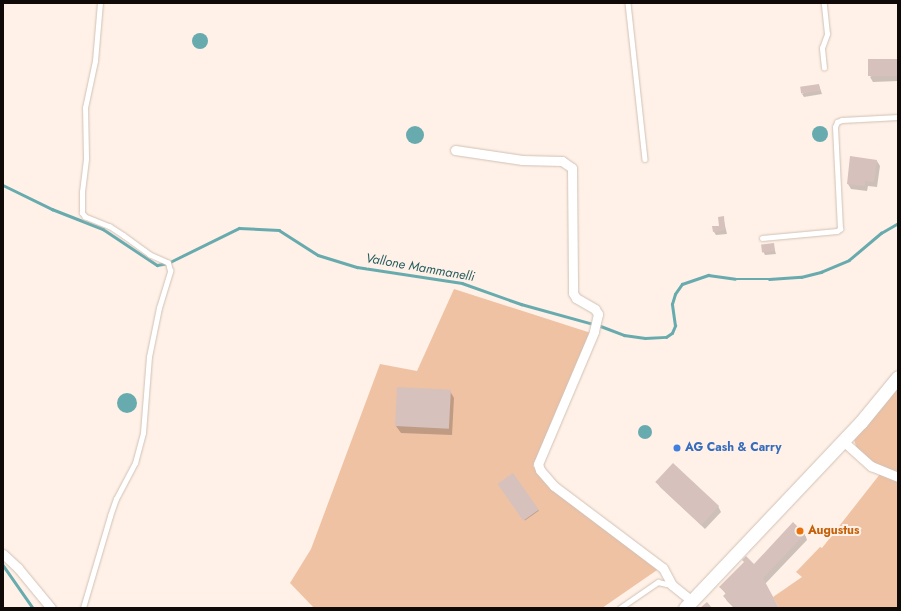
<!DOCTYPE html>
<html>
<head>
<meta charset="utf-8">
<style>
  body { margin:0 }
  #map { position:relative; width:901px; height:611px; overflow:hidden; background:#fff1e7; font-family:Jost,sans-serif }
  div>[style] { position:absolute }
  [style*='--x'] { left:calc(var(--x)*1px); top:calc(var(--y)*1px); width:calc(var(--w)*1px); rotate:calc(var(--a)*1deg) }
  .green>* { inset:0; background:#efc2a4 }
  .water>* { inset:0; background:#68abaf }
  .round { border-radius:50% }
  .shadow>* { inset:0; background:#0003; transform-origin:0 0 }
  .stream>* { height:2.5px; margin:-1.25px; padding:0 1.25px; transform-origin:1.25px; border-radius:1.25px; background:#68abaf }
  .building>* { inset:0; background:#d6c1bd; transform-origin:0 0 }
  .roads { filter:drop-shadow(0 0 1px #d1c1b6) drop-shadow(0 0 1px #d1c1b6) }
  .lane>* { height:4.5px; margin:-2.25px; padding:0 2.25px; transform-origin:2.25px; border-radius:2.25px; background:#fff }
  .street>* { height:9px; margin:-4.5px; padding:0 4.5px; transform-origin:4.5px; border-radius:4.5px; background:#fff }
  .secondary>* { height:13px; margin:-6.5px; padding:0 6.5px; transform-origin:6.5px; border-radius:6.5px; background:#fff }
  .dots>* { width:11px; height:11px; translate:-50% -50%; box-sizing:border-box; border:2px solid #fff1e7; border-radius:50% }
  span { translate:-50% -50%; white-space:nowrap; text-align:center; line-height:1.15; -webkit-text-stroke:4px #fff1e7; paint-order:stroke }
  .shop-label { font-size:12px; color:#366cbe; font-weight:700 }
  .left { translate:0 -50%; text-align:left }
  .food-label { font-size:12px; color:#c56008; font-weight:700 }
  .water-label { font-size:13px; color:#275f63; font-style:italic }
  .frame { position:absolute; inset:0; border:4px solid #0f0a07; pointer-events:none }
</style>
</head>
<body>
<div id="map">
  <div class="green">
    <i style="clip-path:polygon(454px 289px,591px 333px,533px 466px,554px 489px,660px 568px,602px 608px,314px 608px,290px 583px,311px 549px,380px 364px,417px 371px)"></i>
    <i style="clip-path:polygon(898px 385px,898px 473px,876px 464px,857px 449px,854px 440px)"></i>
    <i style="clip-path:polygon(880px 474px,898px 482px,898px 608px,779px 608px,773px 597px,802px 577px,796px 572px,820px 547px,822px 548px)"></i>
  </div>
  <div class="water">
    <i class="round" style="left:192px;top:33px;width:16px;height:16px"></i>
    <i class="round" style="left:812px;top:126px;width:16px;height:16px"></i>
    <i class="round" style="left:406px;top:126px;width:18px;height:18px"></i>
    <i class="round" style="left:117px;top:393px;width:20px;height:20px"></i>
    <i class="round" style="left:638px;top:425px;width:14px;height:14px"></i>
  </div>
  <div class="shadow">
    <i style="clip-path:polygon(896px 60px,898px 63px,898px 81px,873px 82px,870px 77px)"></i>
    <i style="clip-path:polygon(819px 85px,822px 94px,804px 97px,802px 94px)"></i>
    <i style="clip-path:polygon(877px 161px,880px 166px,877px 187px,868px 186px,867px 191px,851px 189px,848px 184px)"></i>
    <i style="clip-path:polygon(723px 217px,727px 234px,716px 235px,714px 232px,720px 226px)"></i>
    <i style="clip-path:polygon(773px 244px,776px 254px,765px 255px,763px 251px)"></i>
    <i style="clip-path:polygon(450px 391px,454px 398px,452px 435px,401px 433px,396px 426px)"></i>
    <i style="left:513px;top:474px;width:45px;height:17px;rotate:55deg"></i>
    <i style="clip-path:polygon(657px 482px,718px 506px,721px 512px,705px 529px,660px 487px)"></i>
    <i style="clip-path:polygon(805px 534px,807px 540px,765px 584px,778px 608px,734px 608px,727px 601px,724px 596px,726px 594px,720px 587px)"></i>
  </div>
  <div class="stream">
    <i style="--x:3;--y:185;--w:55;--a:26.1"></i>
    <i style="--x:52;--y:209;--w:55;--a:21.4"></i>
    <i style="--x:103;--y:229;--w:65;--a:33.7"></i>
    <i style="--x:157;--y:265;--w:11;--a:-10"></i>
    <i style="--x:168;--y:263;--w:79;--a:-26.2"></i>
    <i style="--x:239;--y:228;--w:40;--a:2.9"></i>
    <i style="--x:279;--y:230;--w:46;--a:32.7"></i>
    <i style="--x:318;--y:255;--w:41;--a:17.1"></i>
    <i style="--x:357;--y:267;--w:106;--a:8.7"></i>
    <i style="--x:462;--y:283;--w:63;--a:19.6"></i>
    <i style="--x:521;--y:304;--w:75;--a:15.5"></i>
    <i style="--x:598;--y:325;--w:28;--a:21"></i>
    <i style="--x:624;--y:335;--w:21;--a:8"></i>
    <i style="--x:645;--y:338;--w:21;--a:-3"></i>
    <i style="--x:666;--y:337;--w:7;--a:-34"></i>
    <i style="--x:672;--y:333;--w:8;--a:-67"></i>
    <i style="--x:675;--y:326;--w:22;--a:-98"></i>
    <i style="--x:672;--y:304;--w:10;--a:-73"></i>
    <i style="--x:675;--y:294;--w:12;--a:-55"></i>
    <i style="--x:682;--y:284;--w:28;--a:-19"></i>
    <i style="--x:708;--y:275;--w:27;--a:8"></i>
    <i style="--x:735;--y:279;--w:34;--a:0"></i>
    <i style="--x:769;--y:279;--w:32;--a:-4"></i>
    <i style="--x:801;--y:277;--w:21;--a:-14"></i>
    <i style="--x:821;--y:272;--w:30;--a:-23"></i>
    <i style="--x:849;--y:260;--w:42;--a:-40.2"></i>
    <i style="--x:881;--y:233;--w:20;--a:-30"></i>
    <i style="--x:3;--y:565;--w:52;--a:55.1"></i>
  </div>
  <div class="building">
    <i style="left:897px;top:59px;width:17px;height:29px;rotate:90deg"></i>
    <i style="left:819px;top:84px;width:7px;height:19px;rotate:82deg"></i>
    <i style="clip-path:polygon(850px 156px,877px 160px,874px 182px,865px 181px,865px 186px,847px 184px)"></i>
    <i style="clip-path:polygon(724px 216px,725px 230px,713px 232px,712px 226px,719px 226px,718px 217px)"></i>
    <i style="left:774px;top:243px;width:8px;height:13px;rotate:83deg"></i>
    <i style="left:397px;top:387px;width:54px;height:39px;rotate:3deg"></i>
    <i style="left:673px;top:463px;width:63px;height:26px;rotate:43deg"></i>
    <i style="left:513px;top:473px;width:45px;height:19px;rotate:55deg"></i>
    <i style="clip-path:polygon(793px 522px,805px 534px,763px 578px,779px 608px,735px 608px,723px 596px,726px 593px,719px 587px,744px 562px,742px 560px,746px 556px,754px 564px)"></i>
    <i style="clip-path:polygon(707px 602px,712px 608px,700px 608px)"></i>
  </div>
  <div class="roads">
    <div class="lane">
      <i style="--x:628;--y:3;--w:157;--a:83.8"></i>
      <i style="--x:824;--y:68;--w:20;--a:-96"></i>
      <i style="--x:822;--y:48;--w:15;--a:-70"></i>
      <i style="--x:827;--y:34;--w:31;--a:-96"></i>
      <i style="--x:762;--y:238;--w:75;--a:-5.3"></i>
      <i style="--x:837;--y:231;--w:4;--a:-34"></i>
      <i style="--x:840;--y:229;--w:102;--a:-92.8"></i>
      <i style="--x:835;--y:127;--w:5;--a:-68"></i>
      <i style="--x:837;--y:122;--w:5;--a:-22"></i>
      <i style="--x:842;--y:120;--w:56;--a:-3.1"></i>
      <i style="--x:83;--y:608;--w:96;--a:-73.6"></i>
      <i style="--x:110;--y:516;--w:18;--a:-71"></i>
      <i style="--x:116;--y:499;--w:41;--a:-62.2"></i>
      <i style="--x:135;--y:463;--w:31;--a:-75"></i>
      <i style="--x:143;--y:433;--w:76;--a:-85.5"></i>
      <i style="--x:149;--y:357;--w:50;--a:-78.5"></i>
      <i style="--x:159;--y:308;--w:39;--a:-73"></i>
      <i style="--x:170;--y:271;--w:8;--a:-104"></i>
      <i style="--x:168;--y:263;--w:20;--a:-156"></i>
      <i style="--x:150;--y:255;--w:32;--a:-144"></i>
      <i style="--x:124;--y:236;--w:17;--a:-147"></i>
      <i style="--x:110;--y:227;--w:27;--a:-158"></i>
      <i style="--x:85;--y:217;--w:5;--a:-127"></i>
      <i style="--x:82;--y:213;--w:21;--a:-90"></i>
      <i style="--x:82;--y:192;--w:34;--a:-83"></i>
      <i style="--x:86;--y:158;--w:50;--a:-91.1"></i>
      <i style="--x:85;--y:108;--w:48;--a:-78"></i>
      <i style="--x:95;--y:61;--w:58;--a:-85.1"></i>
      <i style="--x:620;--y:608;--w:46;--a:-34.4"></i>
      <i style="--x:658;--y:582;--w:13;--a:13"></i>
    </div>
    <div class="street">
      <i style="--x:455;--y:150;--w:68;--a:8.5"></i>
      <i style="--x:522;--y:160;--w:40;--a:1.4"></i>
      <i style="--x:562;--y:161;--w:12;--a:35"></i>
      <i style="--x:572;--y:168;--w:125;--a:89.5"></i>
      <i style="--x:573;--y:293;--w:6;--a:59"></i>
      <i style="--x:576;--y:298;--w:22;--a:30"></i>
      <i style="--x:595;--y:309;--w:6;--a:59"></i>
      <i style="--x:598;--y:314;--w:18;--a:103"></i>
      <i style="--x:594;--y:332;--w:143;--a:113"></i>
      <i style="--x:538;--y:464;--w:6;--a:72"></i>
      <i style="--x:540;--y:470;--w:21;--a:49"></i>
      <i style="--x:554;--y:486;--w:136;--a:37"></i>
      <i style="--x:663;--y:568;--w:19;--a:62"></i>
      <i style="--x:672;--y:585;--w:26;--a:39"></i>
      <i style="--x:843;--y:441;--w:38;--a:42"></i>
      <i style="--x:871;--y:466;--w:29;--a:22"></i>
      <i style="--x:3;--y:554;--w:21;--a:43"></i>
      <i style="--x:18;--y:568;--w:52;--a:50.5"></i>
    </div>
    <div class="secondary">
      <i style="--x:685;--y:608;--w:256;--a:-46.6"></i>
      <i style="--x:861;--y:422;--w:58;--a:-50.6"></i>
    </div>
  </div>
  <div class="dots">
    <i style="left:677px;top:448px;background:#3f7fe0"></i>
    <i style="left:800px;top:531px;background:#e8710a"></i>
  </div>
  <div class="shop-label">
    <span class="left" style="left:685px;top:448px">AG Cash &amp; Carry</span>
  </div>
  <div class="food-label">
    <span class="left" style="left:808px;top:531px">Augustus</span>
  </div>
  <div class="water-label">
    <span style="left:420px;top:268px;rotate:10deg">Vallone Mammanelli</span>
  </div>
  <div class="frame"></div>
</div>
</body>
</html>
